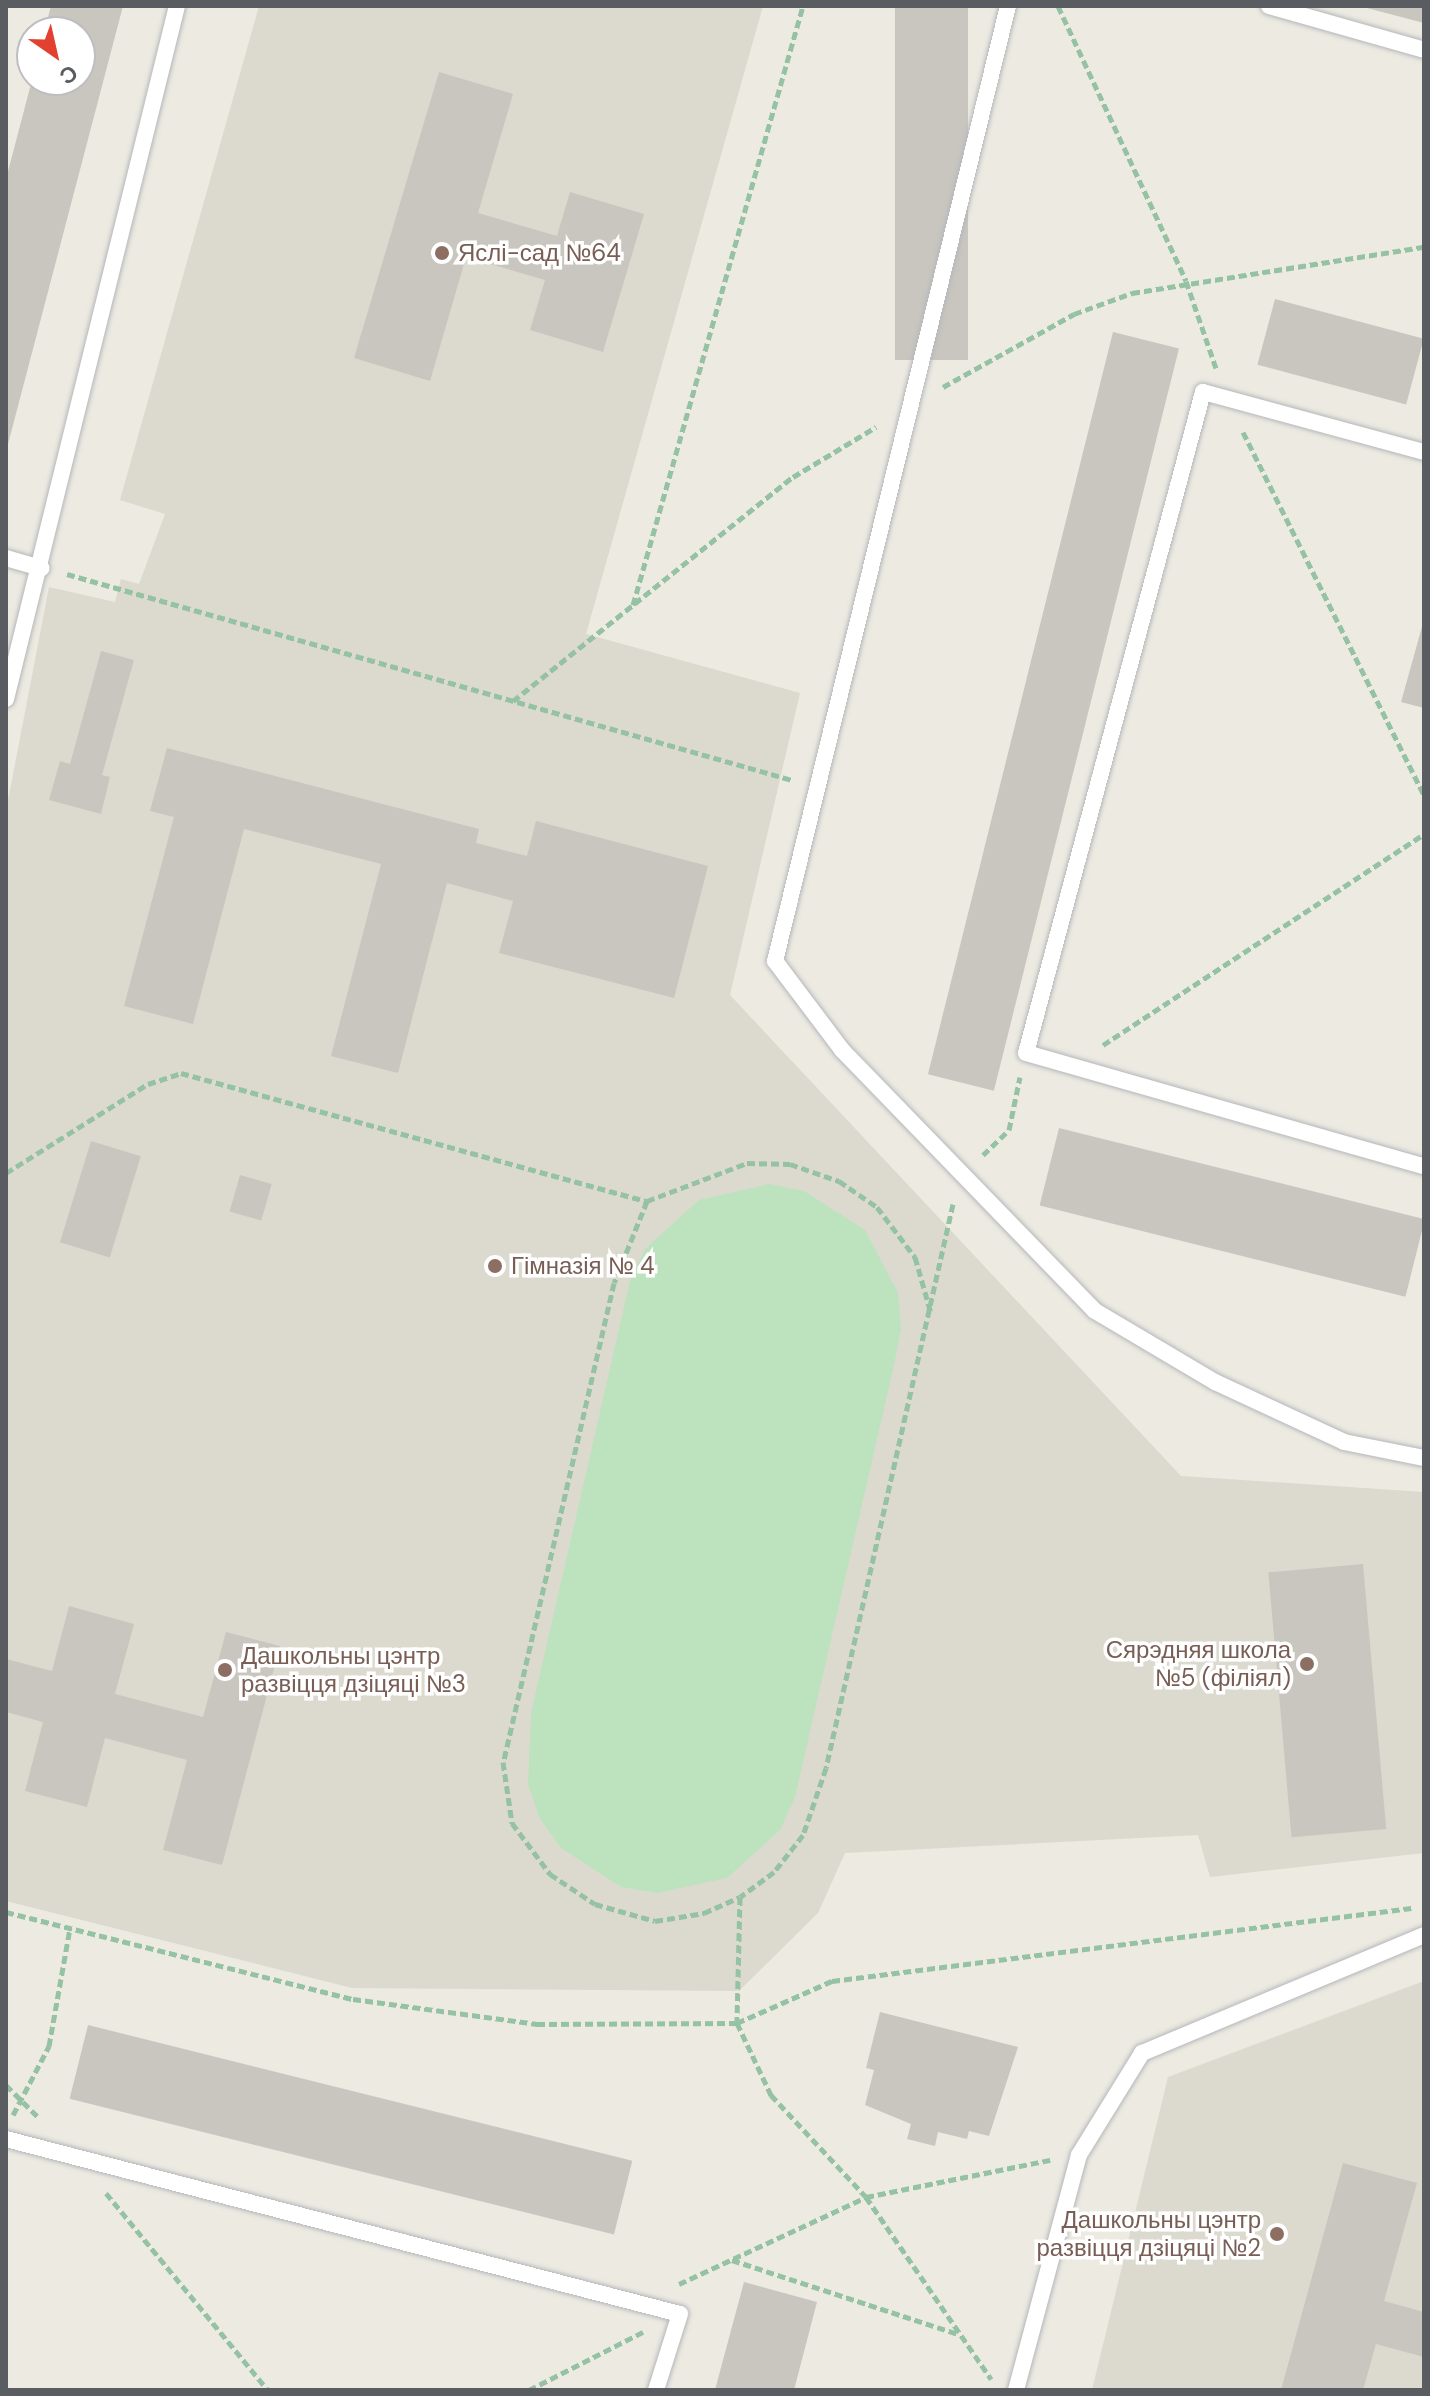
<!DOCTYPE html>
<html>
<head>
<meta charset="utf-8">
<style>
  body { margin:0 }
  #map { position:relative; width:1430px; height:2396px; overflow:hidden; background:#eceae1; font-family:"DM Sans",sans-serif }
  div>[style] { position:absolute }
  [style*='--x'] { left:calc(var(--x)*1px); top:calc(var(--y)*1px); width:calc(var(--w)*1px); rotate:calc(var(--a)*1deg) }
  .education>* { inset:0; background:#dcd9cf }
  .green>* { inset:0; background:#bde3be }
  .building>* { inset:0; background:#c9c6c0; transform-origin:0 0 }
  .path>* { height:5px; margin-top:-2.5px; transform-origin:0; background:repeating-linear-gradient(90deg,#95c2a3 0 8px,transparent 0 12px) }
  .roads { filter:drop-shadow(0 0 2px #b4b7bb) drop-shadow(0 0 2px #b4b7bb) }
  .service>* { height:16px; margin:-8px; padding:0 8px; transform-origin:8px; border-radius:8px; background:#fff }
  .dots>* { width:22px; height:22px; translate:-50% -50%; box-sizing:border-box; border:4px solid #fff; border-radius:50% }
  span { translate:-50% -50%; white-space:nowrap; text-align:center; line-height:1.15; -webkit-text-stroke:7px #fff; paint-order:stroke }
  .education-label { font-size:24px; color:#785e54 }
  .left { translate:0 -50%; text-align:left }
  .right { translate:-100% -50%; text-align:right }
  .frame { position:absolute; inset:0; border:8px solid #595d61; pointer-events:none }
  .north { position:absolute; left:16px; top:16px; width:80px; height:80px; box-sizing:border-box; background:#fff; border:2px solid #bdbec0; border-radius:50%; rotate:146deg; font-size:22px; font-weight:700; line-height:32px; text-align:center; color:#595d61 }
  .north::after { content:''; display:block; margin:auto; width:28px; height:36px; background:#e34130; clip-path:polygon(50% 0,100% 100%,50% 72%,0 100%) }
</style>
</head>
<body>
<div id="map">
  <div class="education">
    <i style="clip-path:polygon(259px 6px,763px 6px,586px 634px,800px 693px,730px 995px,1181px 1476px,1424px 1492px,1424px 1853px,1210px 1877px,1198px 1835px,845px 1853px,818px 1913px,739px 1991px,352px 1988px,6px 1901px,6px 811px,49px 587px,115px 602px,121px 579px,139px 584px,165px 514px,120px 500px)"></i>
    <i style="clip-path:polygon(1424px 1981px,1424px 2390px,1092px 2390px,1168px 2077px)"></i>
  </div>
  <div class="green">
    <i style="clip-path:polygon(769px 1184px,804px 1191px,865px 1230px,898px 1293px,901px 1329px,894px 1365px,795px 1797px,780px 1830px,727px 1878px,657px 1893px,621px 1887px,561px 1848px,540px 1819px,528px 1785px,531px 1713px,630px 1281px,646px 1248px,699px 1200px)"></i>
  </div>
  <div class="building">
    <i style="clip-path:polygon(51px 6px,123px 6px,7px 448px,6px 179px,32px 80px,80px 80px,80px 32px,44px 32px)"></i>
    <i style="left:895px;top:6px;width:73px;height:354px"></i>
    <i style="clip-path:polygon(1424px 6px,1424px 23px,1363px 7px,1363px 6px)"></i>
    <i style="clip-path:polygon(439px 72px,513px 94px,478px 213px,557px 236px,570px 192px,644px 214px,603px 352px,530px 330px,545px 280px,466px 257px,430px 381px,354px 358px)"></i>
    <i style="left:1275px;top:299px;width:154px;height:68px;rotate:15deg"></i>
    <i style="left:1113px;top:332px;width:68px;height:765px;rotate:14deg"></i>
    <i style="clip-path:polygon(1423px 623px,1424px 623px,1424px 708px,1401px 702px)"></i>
    <i style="clip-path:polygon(101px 651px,134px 660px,102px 775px,110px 777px,101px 814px,49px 800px,60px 761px,70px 764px)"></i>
    <i style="clip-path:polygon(167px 748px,479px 829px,476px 843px,527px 856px,536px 821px,708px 866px,674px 998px,499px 953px,513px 901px,447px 883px,398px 1073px,331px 1056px,381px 864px,244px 829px,193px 1024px,124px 1006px,174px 817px,150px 811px)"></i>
    <i style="left:1059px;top:1128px;width:377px;height:80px;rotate:14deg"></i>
    <i style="left:91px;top:1141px;width:52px;height:106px;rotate:17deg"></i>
    <i style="left:240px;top:1175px;width:33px;height:38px;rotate:16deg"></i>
    <i style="left:1363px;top:1564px;width:266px;height:95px;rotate:85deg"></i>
    <i style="clip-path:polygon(69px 1606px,134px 1624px,115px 1694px,203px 1717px,226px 1632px,280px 1646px,222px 1865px,163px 1850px,187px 1760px,105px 1738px,87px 1807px,25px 1791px,43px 1722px,6px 1712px,6px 1659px,52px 1671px)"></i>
    <i style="clip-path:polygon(880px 2012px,1018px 2047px,989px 2136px,969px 2131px,967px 2139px,938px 2132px,935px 2146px,907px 2139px,911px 2124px,865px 2105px,874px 2070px,866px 2068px)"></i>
    <i style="left:88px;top:2025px;width:561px;height:76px;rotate:14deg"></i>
    <i style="clip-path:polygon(1343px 2163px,1417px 2183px,1384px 2301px,1424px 2312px,1424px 2357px,1376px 2344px,1363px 2390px,1281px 2390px)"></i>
    <i style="clip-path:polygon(744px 2282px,817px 2302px,794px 2390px,715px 2390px)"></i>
  </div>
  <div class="path">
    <i style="--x:1058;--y:6;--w:303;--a:65"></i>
    <i style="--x:1186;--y:281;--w:92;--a:71"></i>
    <i style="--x:943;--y:387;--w:150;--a:-29.1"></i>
    <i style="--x:1074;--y:314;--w:62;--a:-19.9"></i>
    <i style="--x:1132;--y:293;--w:296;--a:-9"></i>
    <i style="--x:1243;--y:432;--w:406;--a:63.5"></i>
    <i style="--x:67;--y:574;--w:754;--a:15.86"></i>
    <i style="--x:633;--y:605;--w:623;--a:-74.16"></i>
    <i style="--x:513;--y:701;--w:359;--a:-38.7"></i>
    <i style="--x:793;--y:477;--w:97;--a:-31.1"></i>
    <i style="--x:1103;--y:1045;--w:384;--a:-33.3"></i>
    <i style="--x:983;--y:1155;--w:36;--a:-44"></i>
    <i style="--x:1009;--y:1130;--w:54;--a:-78.3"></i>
    <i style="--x:6;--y:1173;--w:168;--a:-32.1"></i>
    <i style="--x:148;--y:1084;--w:35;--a:-18"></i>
    <i style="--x:181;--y:1073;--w:483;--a:15.4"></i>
    <i style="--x:647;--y:1201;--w:107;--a:-20.8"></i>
    <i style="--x:747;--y:1163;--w:43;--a:1.3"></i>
    <i style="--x:790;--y:1164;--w:52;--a:19.1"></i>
    <i style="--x:839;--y:1181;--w:46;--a:34.4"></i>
    <i style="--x:877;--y:1207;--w:63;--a:52.8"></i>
    <i style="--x:915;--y:1257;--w:58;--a:74.1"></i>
    <i style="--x:647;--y:1201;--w:88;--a:111.9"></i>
    <i style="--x:614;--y:1283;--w:492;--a:103"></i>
    <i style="--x:503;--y:1762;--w:62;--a:81.6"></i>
    <i style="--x:512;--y:1823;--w:64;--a:53.3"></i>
    <i style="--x:550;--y:1874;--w:54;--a:33.7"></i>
    <i style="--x:595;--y:1904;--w:62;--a:15.8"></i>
    <i style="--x:655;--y:1921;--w:50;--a:-9.3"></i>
    <i style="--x:704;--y:1913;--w:39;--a:-24"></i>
    <i style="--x:953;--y:1204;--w:578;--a:102.69"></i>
    <i style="--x:826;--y:1768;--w:71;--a:108.9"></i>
    <i style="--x:803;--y:1835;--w:47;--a:128.1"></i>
    <i style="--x:774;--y:1872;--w:42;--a:143.7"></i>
    <i style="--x:740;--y:1897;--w:126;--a:91.4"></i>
    <i style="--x:737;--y:2023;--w:80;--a:64.7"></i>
    <i style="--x:771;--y:2095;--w:139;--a:47"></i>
    <i style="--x:866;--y:2197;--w:221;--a:55.5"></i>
    <i style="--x:6;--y:1912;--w:358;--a:14.1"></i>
    <i style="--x:353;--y:1999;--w:186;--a:7.7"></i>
    <i style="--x:537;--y:2024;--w:200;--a:-0.3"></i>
    <i style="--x:737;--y:2023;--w:104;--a:-23.9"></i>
    <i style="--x:832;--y:1981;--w:584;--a:-7.19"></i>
    <i style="--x:6;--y:2085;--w:45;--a:45"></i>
    <i style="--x:13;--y:2115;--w:78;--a:-62.4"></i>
    <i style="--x:49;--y:2046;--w:120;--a:-79.9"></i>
    <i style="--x:106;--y:2193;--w:255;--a:50.6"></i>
    <i style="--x:732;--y:2260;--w:239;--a:18.1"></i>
    <i style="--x:679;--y:2284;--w:206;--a:-24.9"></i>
    <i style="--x:866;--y:2197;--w:188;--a:-11.4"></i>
    <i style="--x:529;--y:2390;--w:128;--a:-27"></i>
  </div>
  <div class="roads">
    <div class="service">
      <i style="--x:1008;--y:6;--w:983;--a:103.71"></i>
      <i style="--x:775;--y:961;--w:111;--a:53"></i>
      <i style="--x:842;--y:1050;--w:363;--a:45.9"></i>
      <i style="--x:1095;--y:1311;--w:139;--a:30.6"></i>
      <i style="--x:1215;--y:1382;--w:142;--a:24.9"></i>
      <i style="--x:1344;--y:1442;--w:82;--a:11.3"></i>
      <i style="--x:1269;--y:6;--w:161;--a:15.8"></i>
      <i style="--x:1424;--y:452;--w:229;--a:-164.8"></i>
      <i style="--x:1203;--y:392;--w:684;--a:104.99"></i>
      <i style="--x:1026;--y:1053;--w:414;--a:15.9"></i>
      <i style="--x:6;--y:558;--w:37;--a:16"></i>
      <i style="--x:6;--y:699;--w:714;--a:-76.14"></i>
      <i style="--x:6;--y:2139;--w:696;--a:14.56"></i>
      <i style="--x:680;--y:2314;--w:80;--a:107.5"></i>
      <i style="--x:1016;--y:2390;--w:243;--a:-75"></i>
      <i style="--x:1079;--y:2155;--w:120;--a:-58.3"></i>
      <i style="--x:1142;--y:2053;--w:306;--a:-22.7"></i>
    </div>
  </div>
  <div class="dots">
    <i style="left:442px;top:253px;background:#8d6e63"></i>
    <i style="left:495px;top:1266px;background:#8d6e63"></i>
    <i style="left:1307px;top:1664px;background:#8d6e63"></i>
    <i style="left:225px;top:1670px;background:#8d6e63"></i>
    <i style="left:1277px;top:2234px;background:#8d6e63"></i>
  </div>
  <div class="education-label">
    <span class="left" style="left:458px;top:253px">Яслі-сад №64</span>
    <span class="left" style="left:511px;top:1266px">Гімназія № 4</span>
    <span class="right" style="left:1291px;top:1664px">Сярэдняя школа<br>№5 (філіял)</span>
    <span class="left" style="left:241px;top:1670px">Дашкольны цэнтр<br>развіцця дзіцяці №3</span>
    <span class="right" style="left:1261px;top:2234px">Дашкольны цэнтр<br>развіцця дзіцяці №2</span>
  </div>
  <div class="frame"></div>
  <div class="north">С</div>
</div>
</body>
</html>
